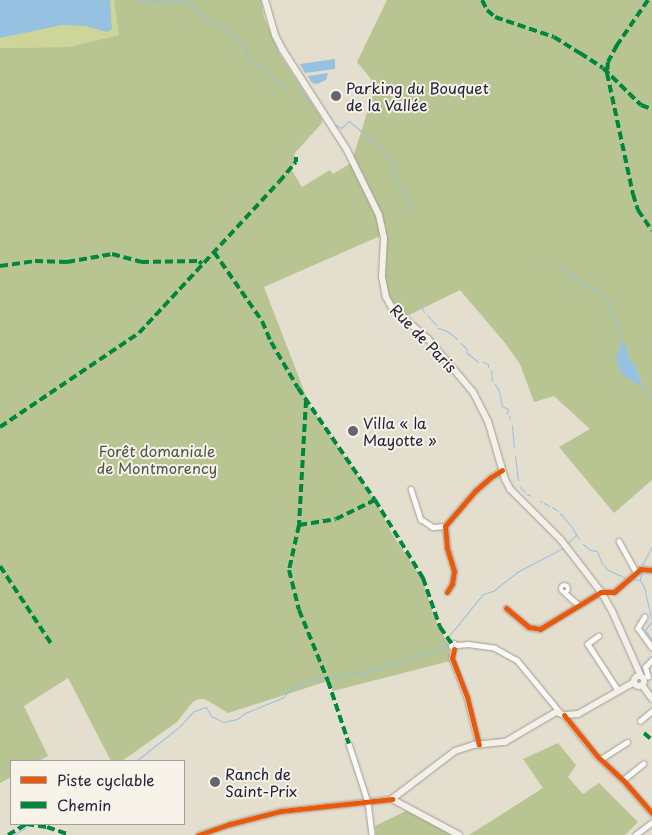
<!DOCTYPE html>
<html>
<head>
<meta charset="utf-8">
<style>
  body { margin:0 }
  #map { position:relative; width:652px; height:835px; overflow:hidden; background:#e3decd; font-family:"Playpen Sans",sans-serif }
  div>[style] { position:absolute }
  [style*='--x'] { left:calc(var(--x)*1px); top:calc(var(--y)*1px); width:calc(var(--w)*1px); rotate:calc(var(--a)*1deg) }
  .green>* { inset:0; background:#ced599 }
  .forest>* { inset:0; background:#b8c592 }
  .water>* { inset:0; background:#97c1e1 }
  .stream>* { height:1px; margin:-0.5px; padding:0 0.5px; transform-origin:0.5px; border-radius:0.5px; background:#97c1e1 }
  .roads { filter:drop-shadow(0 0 1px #a09d96) drop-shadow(0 0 1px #a09d96) }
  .street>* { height:4.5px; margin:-2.25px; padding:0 2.25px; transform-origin:2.25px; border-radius:2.25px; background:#fbfaf8 }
  .street>.ring { margin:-2.25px; padding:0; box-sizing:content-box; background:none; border:4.5px solid #fbfaf8; border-radius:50% }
  .secondary>* { height:6px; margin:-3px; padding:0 3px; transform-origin:3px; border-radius:3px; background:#f3f0e9 }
  .secondary>.ring { margin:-3px; padding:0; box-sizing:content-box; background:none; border:6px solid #f3f0e9; border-radius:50% }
  .quiet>* { height:4px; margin-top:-2px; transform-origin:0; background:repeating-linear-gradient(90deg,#00873e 0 8px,transparent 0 12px) }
  .cycleway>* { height:5px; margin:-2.5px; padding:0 2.5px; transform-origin:2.5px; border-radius:2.5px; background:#e8590c }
  .dots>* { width:14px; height:14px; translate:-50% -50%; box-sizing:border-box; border:2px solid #f7f3e8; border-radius:50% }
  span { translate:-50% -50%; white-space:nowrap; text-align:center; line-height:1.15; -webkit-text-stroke:4px #f7f3e8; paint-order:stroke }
  .poi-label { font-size:15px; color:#22223b }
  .left { translate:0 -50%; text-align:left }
  .street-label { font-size:15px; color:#22223b }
  .park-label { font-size:15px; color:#50554b }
  .legend { position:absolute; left:10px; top:760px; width:175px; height:65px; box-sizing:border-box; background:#f7f3e8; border:1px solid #a29fa3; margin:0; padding:6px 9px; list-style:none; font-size:15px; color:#22223b }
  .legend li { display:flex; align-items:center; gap:10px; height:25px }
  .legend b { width:25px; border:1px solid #a29fa3 }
</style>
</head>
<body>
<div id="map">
  <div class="green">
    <i style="clip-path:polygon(0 0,114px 0,120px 35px,69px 47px,0 48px)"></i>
  </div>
  <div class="forest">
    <i style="clip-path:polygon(114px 0,261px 0,264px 17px,279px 53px,322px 119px,322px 123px,294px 154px,296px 162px,291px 169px,302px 187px,330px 170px,333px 174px,351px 163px,376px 217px,380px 236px,264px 287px,310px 406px,375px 500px,391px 532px,422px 579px,435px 619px,449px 646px,450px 661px,333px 691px,328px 681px,228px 713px,205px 699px,198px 699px,192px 703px,177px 722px,122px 761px,111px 761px,68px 678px,24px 706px,48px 756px,39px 761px,11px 761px,11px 777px,0 783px,0 48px,69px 47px,119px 35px)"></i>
    <i style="clip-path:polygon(evenodd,387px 0,652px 0,652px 480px,614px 513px,559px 447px,590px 429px,554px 396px,534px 402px,520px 364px,505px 343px,460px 290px,405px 317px,390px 299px,384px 276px,386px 227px,353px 157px,376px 85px,357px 62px,387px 0,627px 350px,630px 361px,635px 364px,643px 387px,619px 370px,618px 363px,627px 350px)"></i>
    <i style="clip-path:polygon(558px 743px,576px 765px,568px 777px,583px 794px,599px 783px,638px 822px,625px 835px,469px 835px,543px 788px,523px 759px)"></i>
    <i style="clip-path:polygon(408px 810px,456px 835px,376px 835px,375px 826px)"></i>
  </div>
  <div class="water">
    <i style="clip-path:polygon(0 0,110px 0,112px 29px,107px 32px,85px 26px,62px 25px,0 38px)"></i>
    <i style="clip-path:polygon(335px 59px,335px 69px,305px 73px,300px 64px)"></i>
    <i style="clip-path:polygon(328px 73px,326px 80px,317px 84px,312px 83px,308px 76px)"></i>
    <i style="clip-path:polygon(622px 341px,626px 346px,630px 361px,635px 364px,643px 387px,628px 379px,619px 370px,616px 357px)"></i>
  </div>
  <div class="stream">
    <i style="--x:137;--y:0;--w:25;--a:7"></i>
    <i style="--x:162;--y:3;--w:13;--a:-13"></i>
    <i style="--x:175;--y:0;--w:11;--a:10"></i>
    <i style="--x:186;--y:2;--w:34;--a:38"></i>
    <i style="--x:213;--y:23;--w:20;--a:24"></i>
    <i style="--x:231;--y:31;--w:21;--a:51"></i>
    <i style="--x:244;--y:47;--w:8;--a:76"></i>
    <i style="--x:246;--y:55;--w:52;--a:39.5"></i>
    <i style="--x:298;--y:88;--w:22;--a:51"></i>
    <i style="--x:335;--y:125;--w:7;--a:27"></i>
    <i style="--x:341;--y:128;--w:11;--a:-41"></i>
    <i style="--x:349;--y:121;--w:42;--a:40.2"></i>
    <i style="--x:381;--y:148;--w:23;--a:52"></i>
    <i style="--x:395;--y:166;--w:10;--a:96"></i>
    <i style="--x:394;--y:176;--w:29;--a:59"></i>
    <i style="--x:409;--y:201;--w:11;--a:95"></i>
    <i style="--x:558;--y:262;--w:18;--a:47"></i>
    <i style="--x:570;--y:275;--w:46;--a:32.7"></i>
    <i style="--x:609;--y:300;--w:43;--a:72.4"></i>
    <i style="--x:419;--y:301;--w:12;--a:66"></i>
    <i style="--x:427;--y:315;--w:13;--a:48"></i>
    <i style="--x:438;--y:328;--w:9;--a:18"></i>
    <i style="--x:447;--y:331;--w:13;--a:39"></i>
    <i style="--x:460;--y:343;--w:8;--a:40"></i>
    <i style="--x:466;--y:348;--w:5;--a:79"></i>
    <i style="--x:467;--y:353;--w:14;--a:39"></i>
    <i style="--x:483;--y:362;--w:5;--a:22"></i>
    <i style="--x:488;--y:364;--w:3;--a:90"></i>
    <i style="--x:491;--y:370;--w:11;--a:85"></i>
    <i style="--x:495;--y:384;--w:8;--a:60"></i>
    <i style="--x:499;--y:391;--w:15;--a:79"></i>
    <i style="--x:502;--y:406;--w:7;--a:27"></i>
    <i style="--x:508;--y:409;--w:5;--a:101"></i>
    <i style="--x:643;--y:386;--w:17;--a:57"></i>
    <i style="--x:509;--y:416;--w:3;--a:72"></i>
    <i style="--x:512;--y:425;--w:22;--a:85"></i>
    <i style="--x:515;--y:456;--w:24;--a:83"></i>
    <i style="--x:520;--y:487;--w:7;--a:45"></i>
    <i style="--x:527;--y:494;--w:4;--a:27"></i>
    <i style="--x:540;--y:501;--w:2;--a:27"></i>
    <i style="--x:544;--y:503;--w:6;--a:31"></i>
    <i style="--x:552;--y:507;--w:7;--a:34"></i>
    <i style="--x:560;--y:513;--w:16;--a:50"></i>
    <i style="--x:571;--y:526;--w:15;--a:58"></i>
    <i style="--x:568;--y:543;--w:11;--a:-45"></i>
    <i style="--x:583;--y:544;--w:9;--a:41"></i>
    <i style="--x:590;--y:550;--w:7;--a:8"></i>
    <i style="--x:597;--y:551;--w:14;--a:69"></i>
    <i style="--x:602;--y:564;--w:8;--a:45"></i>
    <i style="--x:608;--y:570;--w:20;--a:24"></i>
    <i style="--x:641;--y:567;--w:24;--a:-62"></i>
    <i style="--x:631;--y:579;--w:9;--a:6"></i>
    <i style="--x:640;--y:580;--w:8;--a:60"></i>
    <i style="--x:644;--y:587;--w:32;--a:77"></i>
    <i style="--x:640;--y:579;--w:7;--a:-74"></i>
    <i style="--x:652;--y:621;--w:11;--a:128"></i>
    <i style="--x:645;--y:630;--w:12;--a:55"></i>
    <i style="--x:448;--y:637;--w:55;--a:-50.9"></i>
    <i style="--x:483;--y:594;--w:10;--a:-17"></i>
    <i style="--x:493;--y:591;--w:31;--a:-38"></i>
    <i style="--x:517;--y:572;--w:52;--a:-27.6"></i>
    <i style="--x:329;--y:677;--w:39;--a:-7"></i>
    <i style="--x:368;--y:672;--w:81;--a:-18"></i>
    <i style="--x:445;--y:647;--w:6;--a:-72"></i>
    <i style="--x:130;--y:761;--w:3;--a:0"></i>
    <i style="--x:136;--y:761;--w:53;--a:-38.2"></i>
    <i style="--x:178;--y:728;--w:23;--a:-47"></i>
    <i style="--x:194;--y:711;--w:13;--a:-18"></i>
    <i style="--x:206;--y:707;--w:10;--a:61"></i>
    <i style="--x:211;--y:716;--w:14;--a:25"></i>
    <i style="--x:224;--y:722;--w:13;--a:-13"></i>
    <i style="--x:237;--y:719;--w:10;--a:-37"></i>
    <i style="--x:245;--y:713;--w:42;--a:-22.3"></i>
    <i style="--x:284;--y:697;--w:7;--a:-56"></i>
    <i style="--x:288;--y:691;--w:13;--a:-29"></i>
    <i style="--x:299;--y:685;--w:18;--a:-22"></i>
    <i style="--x:316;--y:678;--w:9;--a:0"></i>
    <i style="--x:13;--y:835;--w:14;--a:-30"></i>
  </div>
  <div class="roads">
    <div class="street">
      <i style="--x:411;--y:489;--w:32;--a:72"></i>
      <i style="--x:421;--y:519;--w:14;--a:34"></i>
      <i style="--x:433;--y:527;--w:12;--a:-5"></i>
      <i style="--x:619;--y:541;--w:35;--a:61"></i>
      <i class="ring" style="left:561px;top:585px;width:3.5px;height:3.5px"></i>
      <i style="--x:447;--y:592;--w:9;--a:-58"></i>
      <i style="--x:452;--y:584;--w:13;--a:-81"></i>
      <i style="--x:454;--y:571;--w:24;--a:-107"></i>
      <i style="--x:447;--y:548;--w:22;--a:-95"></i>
      <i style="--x:445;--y:526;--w:46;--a:-49.4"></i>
      <i style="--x:475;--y:491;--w:21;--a:-41"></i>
      <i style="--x:491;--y:477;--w:13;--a:-32"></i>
      <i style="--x:565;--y:593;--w:18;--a:41"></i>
      <i style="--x:506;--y:608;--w:30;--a:40"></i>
      <i style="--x:529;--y:627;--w:11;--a:10"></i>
      <i style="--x:540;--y:629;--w:71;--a:-31.2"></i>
      <i style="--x:601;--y:592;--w:13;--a:0"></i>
      <i style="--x:614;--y:592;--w:35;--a:-41"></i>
      <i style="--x:640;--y:569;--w:12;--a:5"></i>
      <i style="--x:645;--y:617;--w:13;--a:122"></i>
      <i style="--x:638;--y:628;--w:24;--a:54"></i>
      <i style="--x:599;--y:636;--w:14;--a:144"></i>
      <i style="--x:588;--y:644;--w:55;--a:56.9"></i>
      <i class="ring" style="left:451px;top:643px;width:1.5px;height:1.5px"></i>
      <i style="--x:457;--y:645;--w:11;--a:-5"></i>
      <i style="--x:468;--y:644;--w:27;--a:8"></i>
      <i style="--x:495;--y:648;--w:25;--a:29"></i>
      <i style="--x:517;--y:660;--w:66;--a:50.5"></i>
      <i style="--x:454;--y:649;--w:9;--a:103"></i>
      <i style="--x:452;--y:658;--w:42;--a:69"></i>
      <i style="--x:467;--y:697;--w:49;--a:76"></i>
      <i style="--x:648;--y:677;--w:10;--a:-107"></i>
      <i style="--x:645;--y:667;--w:10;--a:-45"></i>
      <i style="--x:564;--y:715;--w:53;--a:51.2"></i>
      <i style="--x:597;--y:756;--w:35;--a:43"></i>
      <i style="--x:623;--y:780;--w:44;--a:48.7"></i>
      <i style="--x:640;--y:721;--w:16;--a:-40"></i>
      <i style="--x:349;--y:744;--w:61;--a:71.9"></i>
      <i style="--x:368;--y:802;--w:33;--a:83"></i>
      <i style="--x:601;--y:759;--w:31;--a:-33"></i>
      <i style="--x:623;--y:780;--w:26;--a:-39"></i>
      <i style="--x:198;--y:835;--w:34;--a:-19"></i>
      <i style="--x:230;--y:824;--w:53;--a:-14.3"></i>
      <i style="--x:281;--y:811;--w:112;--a:-6.2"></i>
      <i style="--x:635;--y:835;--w:21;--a:-37"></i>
    </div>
    <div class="secondary">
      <i style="--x:265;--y:0;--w:36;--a:74"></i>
      <i style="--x:275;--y:35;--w:16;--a:63"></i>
      <i style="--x:282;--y:49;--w:120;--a:57.2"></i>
      <i style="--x:347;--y:150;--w:72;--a:63.8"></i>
      <i style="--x:379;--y:215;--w:24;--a:78"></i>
      <i style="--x:384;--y:238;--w:39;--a:93"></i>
      <i style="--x:382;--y:277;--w:20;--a:79"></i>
      <i style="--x:386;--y:297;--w:13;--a:61"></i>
      <i style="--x:392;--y:308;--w:48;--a:40.7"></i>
      <i style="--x:428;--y:339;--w:70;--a:49.7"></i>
      <i style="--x:473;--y:392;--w:33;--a:63"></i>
      <i style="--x:488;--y:421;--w:60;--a:73.7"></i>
      <i style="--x:505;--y:479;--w:11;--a:63"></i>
      <i style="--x:510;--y:489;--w:72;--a:45"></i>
      <i style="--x:561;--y:540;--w:66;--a:52.4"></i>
      <i style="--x:601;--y:592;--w:22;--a:60"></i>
      <i style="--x:612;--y:611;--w:71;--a:66"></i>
      <i class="ring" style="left:634px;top:676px;width:4px;height:4px"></i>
      <i style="--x:642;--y:685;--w:17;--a:54"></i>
      <i style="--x:459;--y:835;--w:76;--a:-151.8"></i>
      <i style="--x:392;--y:799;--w:79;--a:-37.3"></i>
      <i style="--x:455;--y:751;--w:20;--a:-18"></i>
      <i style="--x:474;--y:745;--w:31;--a:-6"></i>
      <i style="--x:505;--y:742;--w:59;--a:-30.5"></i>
      <i style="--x:556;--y:712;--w:9;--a:21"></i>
      <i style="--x:564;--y:715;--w:14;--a:-4"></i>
      <i style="--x:578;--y:714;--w:64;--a:-29.7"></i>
    </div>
  </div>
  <div class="quiet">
    <i style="--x:482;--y:0;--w:11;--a:63"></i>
    <i style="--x:487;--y:10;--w:11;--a:41"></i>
    <i style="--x:495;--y:17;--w:62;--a:18.7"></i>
    <i style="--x:554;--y:37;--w:31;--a:32"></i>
    <i style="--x:580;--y:53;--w:27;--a:33"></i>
    <i style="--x:603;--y:68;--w:53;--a:44.2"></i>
    <i style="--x:641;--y:105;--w:12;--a:20"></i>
    <i style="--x:648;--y:0;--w:55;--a:124.6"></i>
    <i style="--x:617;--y:45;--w:19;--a:118"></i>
    <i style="--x:608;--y:62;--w:11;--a:95"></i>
    <i style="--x:607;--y:73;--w:124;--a:77.9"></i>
    <i style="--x:633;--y:194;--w:17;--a:73"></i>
    <i style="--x:638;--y:210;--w:25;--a:56"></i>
    <i style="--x:214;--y:252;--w:84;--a:55.2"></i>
    <i style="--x:262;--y:321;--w:23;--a:67"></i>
    <i style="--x:271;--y:342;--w:53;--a:59.6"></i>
    <i style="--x:298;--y:388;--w:136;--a:55.5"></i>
    <i style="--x:375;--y:500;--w:92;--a:58.4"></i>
    <i style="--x:423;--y:578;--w:52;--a:70.9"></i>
    <i style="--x:440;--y:627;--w:21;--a:55"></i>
    <i style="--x:0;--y:266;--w:35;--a:-8"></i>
    <i style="--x:35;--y:261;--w:32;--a:2"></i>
    <i style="--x:67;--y:262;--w:46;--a:-10.1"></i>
    <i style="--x:112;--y:254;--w:30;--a:15"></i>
    <i style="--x:141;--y:262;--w:58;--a:-1"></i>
    <i style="--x:199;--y:261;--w:4;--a:45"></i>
    <i style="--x:306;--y:400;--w:125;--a:93.2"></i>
    <i style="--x:299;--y:525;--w:46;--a:102.5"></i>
    <i style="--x:289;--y:570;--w:41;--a:76"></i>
    <i style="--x:299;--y:610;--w:77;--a:67.8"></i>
    <i style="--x:328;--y:681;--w:66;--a:71.6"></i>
    <i style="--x:0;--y:427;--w:168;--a:-34.1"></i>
    <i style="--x:139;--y:333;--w:206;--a:-47.2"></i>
    <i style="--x:279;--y:182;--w:26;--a:-50"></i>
    <i style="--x:296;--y:162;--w:5;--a:-90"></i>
    <i style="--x:299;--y:525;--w:37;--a:-9"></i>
    <i style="--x:336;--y:519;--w:43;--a:-26"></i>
    <i style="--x:0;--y:566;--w:95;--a:56.6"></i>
    <i style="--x:644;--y:733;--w:11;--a:41"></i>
    <i style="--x:8;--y:835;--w:21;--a:-31"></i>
    <i style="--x:26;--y:824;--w:21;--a:8"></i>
    <i style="--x:47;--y:827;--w:24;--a:19"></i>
  </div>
  <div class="cycleway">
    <i style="--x:447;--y:592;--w:9;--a:-58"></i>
    <i style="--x:452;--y:584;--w:13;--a:-81"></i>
    <i style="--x:454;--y:571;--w:24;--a:-107"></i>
    <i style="--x:447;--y:548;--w:22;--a:-95"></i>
    <i style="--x:445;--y:526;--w:46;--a:-49.4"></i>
    <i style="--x:475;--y:491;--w:21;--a:-41"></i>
    <i style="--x:491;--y:477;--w:13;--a:-32"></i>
    <i style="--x:506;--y:608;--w:30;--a:40"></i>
    <i style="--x:529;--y:627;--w:11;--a:10"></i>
    <i style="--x:540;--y:629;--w:71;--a:-31.2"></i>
    <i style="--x:601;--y:592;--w:13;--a:0"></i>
    <i style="--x:614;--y:592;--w:35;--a:-41"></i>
    <i style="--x:640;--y:569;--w:12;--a:5"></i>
    <i style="--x:454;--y:649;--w:9;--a:103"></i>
    <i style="--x:452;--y:658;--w:42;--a:69"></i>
    <i style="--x:467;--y:697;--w:49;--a:76"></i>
    <i style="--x:564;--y:715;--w:53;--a:51.2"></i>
    <i style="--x:597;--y:756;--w:35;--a:43"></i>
    <i style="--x:623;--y:780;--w:44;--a:48.7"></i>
    <i style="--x:198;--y:835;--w:34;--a:-19"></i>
    <i style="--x:230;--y:824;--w:53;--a:-14.3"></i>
    <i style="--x:281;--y:811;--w:112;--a:-6.2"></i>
  </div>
  <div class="dots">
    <i style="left:336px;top:96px;background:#66646e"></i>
    <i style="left:353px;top:431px;background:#66646e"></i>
    <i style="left:215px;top:782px;background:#66646e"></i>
  </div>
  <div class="poi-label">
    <span class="left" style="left:346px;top:96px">Parking du Bouquet<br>de la Vallée</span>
    <span class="left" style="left:363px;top:431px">Villa « la<br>Mayotte »</span>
    <span class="left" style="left:225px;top:782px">Ranch de<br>Saint-Prix</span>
  </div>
  <div class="street-label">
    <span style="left:424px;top:338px;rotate:46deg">Rue de Paris</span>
  </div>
  <div class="park-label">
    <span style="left:157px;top:459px">Forêt domaniale<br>de Montmorency</span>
  </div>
  <ul class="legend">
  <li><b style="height:6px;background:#e8590c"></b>Piste cyclable</li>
  <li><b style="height:6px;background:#00873e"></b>Chemin</li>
  </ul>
</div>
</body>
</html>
